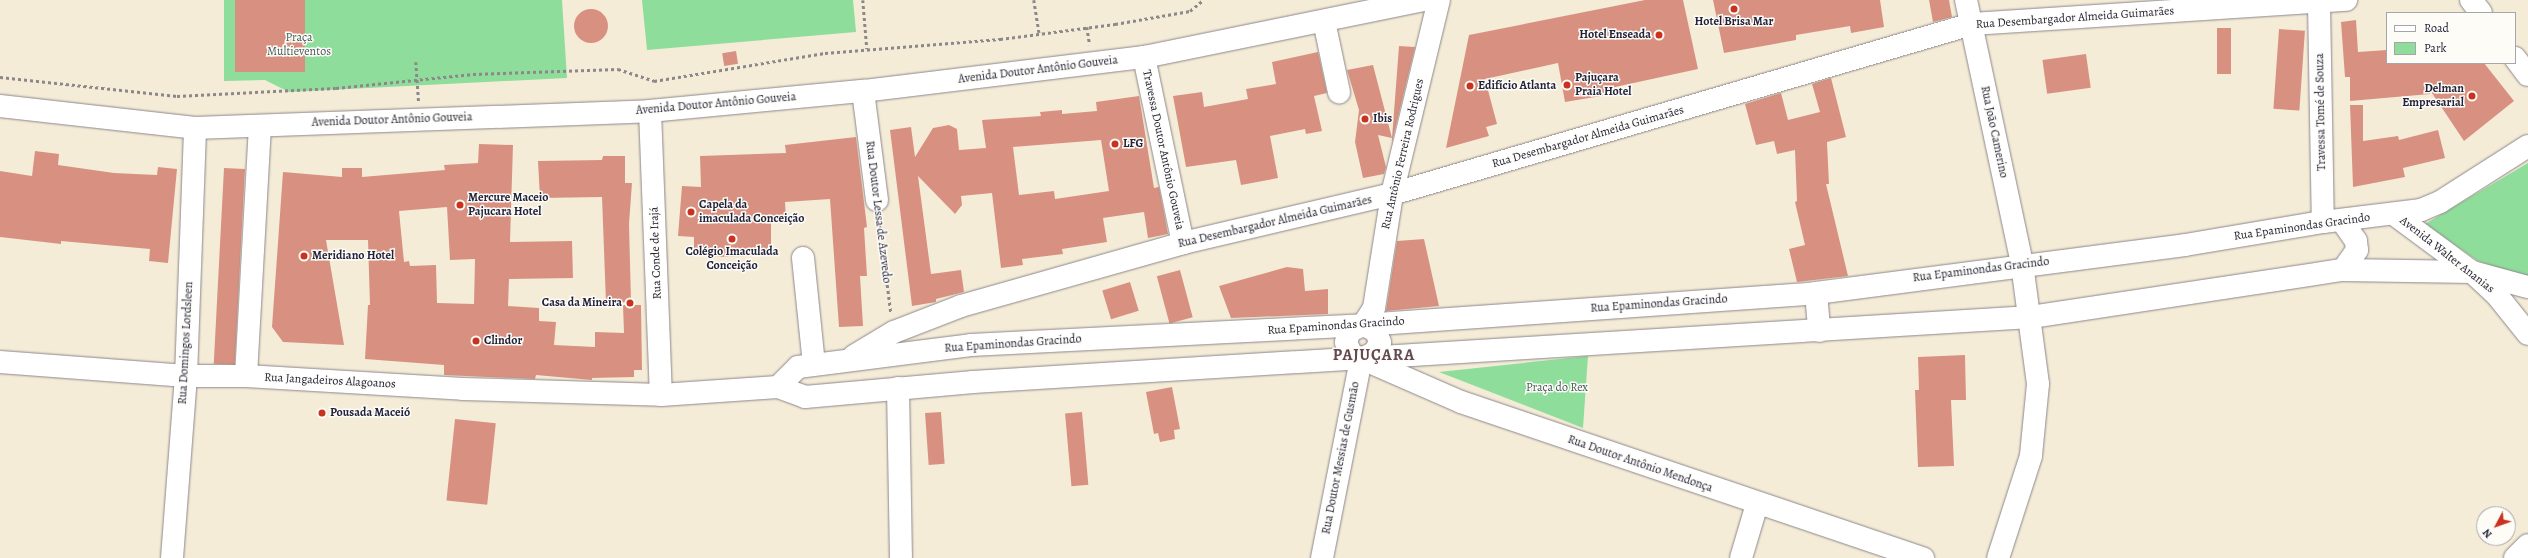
<!DOCTYPE html>
<html>
<head>
<meta charset="utf-8">
<style>
  body { margin:0 }
  #map { position:relative; width:2528px; height:558px; overflow:hidden; background:#f5ecd8; font-family:Alegreya,serif }
  div>[style] { position:absolute }
  [style*='--x'] { left:calc(var(--x)*1px); top:calc(var(--y)*1px); width:calc(var(--w)*1px); rotate:calc(var(--a)*1deg) }
  .green>* { inset:0; background:#8fdd9b }
  .building>* { inset:0; background:#d89181; transform-origin:0 0 }
  .round { border-radius:50% }
  .path>* { height:2.5px; margin-top:-1.25px; transform-origin:0; background:repeating-linear-gradient(90deg,#8c878a 0 3px,transparent 0 6px) }
  .roads { filter:drop-shadow(0 0 1px #8c878a) drop-shadow(0 0 1px #8c878a) }
  .minor>* { height:22px; margin:-11px; padding:0 11px; transform-origin:11px; border-radius:11px; background:#fff }
  .major>* { height:22px; margin:-11px; padding:0 11px; transform-origin:11px; border-radius:11px; background:#fff }
  .dots>* { width:11px; height:11px; translate:-50% -50%; box-sizing:border-box; border:2px solid #fdfcf7; border-radius:50% }
  span { translate:-50% -50%; white-space:nowrap; text-align:center; line-height:1.15; -webkit-text-stroke:3px #fdfcf7; paint-order:stroke }
  .street-label { font-size:12px; color:#22223b }
  .poi-label { font-size:12px; color:#22223b; font-weight:700 }
  .right { translate:-100% -50%; text-align:right }
  .left { translate:0 -50%; text-align:left }
  .park-label { font-size:12px; color:#435a58 }
  .district-label { font-size:16px; color:#624954; font-weight:700; letter-spacing:1px }
  .legend { position:absolute; left:2386px; top:12px; width:130px; height:52px; box-sizing:border-box; background:#fdfcf7; border:1px solid #a5a5ac; margin:0; padding:5px 7px; list-style:none; font-size:12px; color:#22223b }
  .legend li { display:flex; align-items:center; gap:8px; height:20px }
  .legend b { width:20px; border:1px solid #a5a5ac }
  .north { position:absolute; left:2476px; top:506px; width:40px; height:40px; box-sizing:border-box; background:#fdfcf7; border:1px solid #a5a5ac; border-radius:50%; rotate:229deg; font-size:11px; font-weight:700; line-height:16px; text-align:center; color:#22223b }
  .north::after { content:''; display:block; margin:auto; width:14px; height:18px; background:#c8321e; clip-path:polygon(50% 0,100% 100%,50% 72%,0 100%) }
</style>
</head>
<body>
<div id="map">
  <div class="green">
    <i style="clip-path:polygon(224px 0,562px 0,567px 78px,289px 92px,265px 80px,224px 81px)"></i>
    <i style="clip-path:polygon(642px 0,853px 0,856px 32px,647px 50px)"></i>
    <i style="clip-path:polygon(2528px 163px,2528px 279px,2478px 261px,2425px 224px)"></i>
    <i style="clip-path:polygon(1588px 356px,1583px 428px,1439px 372px)"></i>
  </div>
  <div class="building">
    <i style="left:235px;top:0;width:70px;height:72px"></i>
    <i style="clip-path:polygon(1645px 0,1683px 0,1698px 69px,1606px 89px,1607px 95px,1565px 102px,1558px 63px,1485px 79px,1497px 124px,1486px 127px,1489px 136px,1446px 148px,1469px 35px)"></i>
    <i style="clip-path:polygon(1713px 0,1880px 0,1884px 27px,1851px 33px,1850px 26px,1796px 35px,1796px 40px,1724px 53px)"></i>
    <i style="clip-path:polygon(1929px 0,1949px 0,1952px 17px,1933px 22px)"></i>
    <i class="round" style="left:574px;top:9px;width:34px;height:34px"></i>
    <i style="clip-path:polygon(2356px 20px,2358px 52px,2387px 50px,2387px 63px,2484px 63px,2514px 101px,2464px 141px,2428px 87px,2430px 94px,2350px 101px,2350px 77px,2345px 77px,2341px 22px)"></i>
    <i style="left:2217px;top:28px;width:14px;height:46px"></i>
    <i style="left:2279px;top:29px;width:26px;height:80px;rotate:4deg"></i>
    <i style="clip-path:polygon(1399px 46px,1415px 47px,1392px 142px,1392px 138px,1378px 135px,1386px 167px,1384px 174px,1363px 178px,1355px 142px,1359px 110px,1347px 70px,1373px 65px,1392px 138px)"></i>
    <i style="left:736px;top:51px;width:13px;height:14px;rotate:81deg"></i>
    <i style="clip-path:polygon(1318px 52px,1327px 93px,1314px 96px,1322px 131px,1306px 134px,1305px 129px,1270px 136px,1278px 178px,1241px 185px,1236px 160px,1186px 167px,1173px 96px,1202px 92px,1204px 107px,1248px 99px,1246px 89px,1276px 84px,1272px 62px)"></i>
    <i style="left:2086px;top:54px;width:34px;height:44px;rotate:82deg"></i>
    <i style="clip-path:polygon(1831px 78px,1846px 137px,1827px 142px,1829px 184px,1826px 184px,1848px 276px,1797px 282px,1789px 249px,1805px 245px,1795px 202px,1797px 201px,1795px 150px,1777px 154px,1774px 141px,1756px 145px,1745px 104px,1781px 93px,1788px 120px,1820px 112px,1812px 84px)"></i>
    <i style="clip-path:polygon(evenodd,1139px 96px,1154px 188px,1159px 187px,1168px 234px,1148px 238px,1144px 212px,1103px 218px,1107px 242px,1062px 249px,1063px 254px,1022px 259px,1023px 265px,1001px 268px,992px 193px,961px 196px,962px 205px,955px 214px,918px 176px,931px 274px,961px 270px,964px 292px,936px 299px,936px 302px,912px 306px,890px 130px,911px 127px,915px 157px,933px 128px,949px 125px,957px 129px,959px 150px,986px 148px,982px 120px,1041px 116px,1040px 112px,1062px 110px,1062px 114px,1097px 111px,1096px 102px,1139px 96px,1101px 140px,1109px 191px,1055px 199px,1054px 191px,1019px 195px,1013px 147px,1101px 140px)"></i>
    <i style="clip-path:polygon(2350px 105px,2363px 105px,2363px 141px,2398px 136px,2399px 140px,2438px 130px,2445px 158px,2403px 168px,2405px 177px,2353px 187px)"></i>
    <i style="clip-path:polygon(856px 137px,867px 227px,864px 228px,867px 276px,860px 276px,863px 326px,839px 327px,830px 199px,785px 202px,786px 220px,771px 221px,771px 255px,725px 257px,694px 255px,694px 237px,678px 236px,682px 186px,701px 187px,700px 156px,786px 153px,785px 145px)"></i>
    <i style="clip-path:polygon(evenodd,479px 144px,513px 145px,510px 242px,572px 241px,573px 278px,509px 279px,508px 306px,539px 308px,539px 321px,556px 322px,554px 345px,595px 347px,595px 332px,624px 333px,623px 305px,641px 305px,642px 370px,634px 370px,634px 377px,592px 378px,592px 380px,536px 375px,535px 379px,444px 375px,444px 365px,365px 359px,368px 305px,370px 305px,368px 240px,326px 240px,344px 345px,283px 342px,272px 327px,283px 172px,342px 177px,342px 168px,362px 168px,362px 177px,445px 170px,444px 165px,478px 163px,479px 144px,447px 207px,450px 260px,475px 259px,474px 304px,437px 303px,436px 265px,410px 266px,409px 261px,404px 262px,399px 211px,447px 207px)"></i>
    <i style="clip-path:polygon(35px 151px,59px 154px,58px 165px,114px 173px,157px 175px,158px 167px,177px 169px,168px 263px,149px 261px,150px 249px,61px 241px,61px 244px,0 237px,0 171px,32px 176px)"></i>
    <i style="clip-path:polygon(603px 156px,625px 156px,625px 183px,632px 183px,629px 224px,631px 302px,606px 303px,602px 197px,540px 198px,538px 161px,602px 160px)"></i>
    <i style="left:224px;top:168px;width:21px;height:196px;rotate:3deg"></i>
    <i style="clip-path:polygon(1424px 239px,1439px 306px,1386px 311px,1397px 241px)"></i>
    <i style="clip-path:polygon(1287px 267px,1303px 269px,1305px 291px,1328px 289px,1328px 314px,1231px 318px,1219px 286px)"></i>
    <i style="left:1180px;top:270px;width:49px;height:24px;rotate:75deg"></i>
    <i style="left:1130px;top:282px;width:30px;height:29px;rotate:73deg"></i>
    <i style="clip-path:polygon(1965px 355px,1966px 400px,1951px 400px,1954px 466px,1918px 467px,1915px 390px,1919px 390px,1918px 357px)"></i>
    <i style="clip-path:polygon(1172px 387px,1180px 429px,1174px 430px,1175px 439px,1160px 442px,1158px 433px,1154px 434px,1146px 392px)"></i>
    <i style="left:941px;top:412px;width:52px;height:16px;rotate:86deg"></i>
    <i style="left:1082px;top:412px;width:73px;height:17px;rotate:85deg"></i>
    <i style="left:455px;top:419px;width:41px;height:82px;rotate:6deg"></i>
  </div>
  <div class="path">
    <i style="--x:863;--y:0;--w:49;--a:85.3"></i>
    <i style="--x:1034;--y:0;--w:33;--a:81"></i>
    <i style="--x:1087;--y:27;--w:18;--a:81"></i>
    <i style="--x:416;--y:62;--w:39;--a:86"></i>
    <i style="--x:0;--y:77;--w:178;--a:6.1"></i>
    <i style="--x:177;--y:96;--w:159;--a:-2.9"></i>
    <i style="--x:336;--y:88;--w:138;--a:-5.8"></i>
    <i style="--x:473;--y:74;--w:145;--a:-2"></i>
    <i style="--x:618;--y:69;--w:38;--a:18"></i>
    <i style="--x:654;--y:81;--w:173;--a:-9.3"></i>
    <i style="--x:825;--y:53;--w:176;--a:-4.6"></i>
    <i style="--x:1000;--y:39;--w:116;--a:-7.4"></i>
    <i style="--x:1115;--y:24;--w:76;--a:-9.8"></i>
    <i style="--x:1190;--y:11;--w:17;--a:-40"></i>
    <i style="--x:879;--y:219;--w:95;--a:82.7"></i>
  </div>
  <div class="roads">
    <div class="minor">
      <i style="--x:1966;--y:0;--w:270;--a:78"></i>
      <i style="--x:2022;--y:264;--w:121;--a:82.4"></i>
      <i style="--x:2038;--y:384;--w:72;--a:95.6"></i>
      <i style="--x:2031;--y:456;--w:107;--a:107.9"></i>
      <i style="--x:2319;--y:3;--w:219;--a:89"></i>
      <i style="--x:1324;--y:21;--w:73;--a:78.1"></i>
      <i style="--x:1144;--y:57;--w:190;--a:78.2"></i>
      <i style="--x:863;--y:91;--w:110;--a:82.7"></i>
      <i style="--x:650;--y:111;--w:284;--a:87.8"></i>
      <i style="--x:2395;--y:215;--w:96;--a:36.5"></i>
      <i style="--x:2472;--y:272;--w:33;--a:43"></i>
      <i style="--x:2496;--y:294;--w:51;--a:51.3"></i>
      <i style="--x:2342;--y:221;--w:24;--a:55"></i>
      <i style="--x:2356;--y:241;--w:9;--a:84"></i>
      <i style="--x:2357;--y:250;--w:24;--a:125"></i>
      <i style="--x:803;--y:258;--w:107;--a:84.1"></i>
      <i style="--x:1816;--y:293;--w:38;--a:85"></i>
      <i style="--x:1363;--y:325;--w:14;--a:155"></i>
      <i style="--x:1350;--y:331;--w:12;--a:110"></i>
      <i style="--x:1346;--y:342;--w:13;--a:67"></i>
      <i style="--x:1351;--y:354;--w:120;--a:23.6"></i>
      <i style="--x:1461;--y:402;--w:488;--a:18.7"></i>
      <i style="--x:854;--y:356;--w:47;--a:-31"></i>
      <i style="--x:894;--y:332;--w:72;--a:-21.2"></i>
      <i style="--x:961;--y:306;--w:231;--a:-15.8"></i>
      <i style="--x:1183;--y:243;--w:215;--a:-13.2"></i>
      <i style="--x:1392;--y:194;--w:604;--a:-16.34"></i>
      <i style="--x:1972;--y:24;--w:375;--a:-3.7"></i>
      <i style="--x:1361;--y:359;--w:14;--a:-25"></i>
      <i style="--x:1374;--y:353;--w:12;--a:-59"></i>
      <i style="--x:1380;--y:343;--w:13;--a:-108"></i>
      <i style="--x:1376;--y:331;--w:14;--a:-155"></i>
      <i style="--x:1363;--y:325;--w:20;--a:-57"></i>
      <i style="--x:1374;--y:308;--w:115;--a:-81"></i>
      <i style="--x:1392;--y:194;--w:200;--a:-76.4"></i>
      <i style="--x:0;--y:362;--w:187;--a:4.3"></i>
      <i style="--x:186;--y:376;--w:60;--a:0"></i>
      <i style="--x:246;--y:376;--w:217;--a:3.4"></i>
      <i style="--x:463;--y:389;--w:198;--a:1.7"></i>
      <i style="--x:661;--y:395;--w:117;--a:-3.9"></i>
      <i style="--x:778;--y:387;--w:29;--a:20"></i>
      <i style="--x:805;--y:397;--w:169;--a:-5.1"></i>
      <i style="--x:973;--y:382;--w:1060;--a:-3.52"></i>
      <i style="--x:2031;--y:317;--w:316;--a:-8.6"></i>
      <i style="--x:2343;--y:270;--w:129;--a:0.9"></i>
      <i style="--x:2472;--y:272;--w:58;--a:15"></i>
      <i style="--x:246;--y:376;--w:249;--a:-86.8"></i>
      <i style="--x:778;--y:387;--w:28;--a:-45"></i>
      <i style="--x:798;--y:367;--w:174;--a:-7.2"></i>
      <i style="--x:971;--y:345;--w:393;--a:-2.9"></i>
      <i style="--x:1363;--y:325;--w:454;--a:-4"></i>
      <i style="--x:1816;--y:293;--w:372;--a:-7.4"></i>
      <i style="--x:2185;--y:245;--w:140;--a:-9.5"></i>
      <i style="--x:2323;--y:222;--w:99;--a:-7"></i>
      <i style="--x:2421;--y:210;--w:21;--a:-23"></i>
      <i style="--x:2440;--y:202;--w:104;--a:-32.5"></i>
      <i style="--x:898;--y:388;--w:170;--a:89"></i>
      <i style="--x:172;--y:558;--w:183;--a:-85.6"></i>
      <i style="--x:186;--y:376;--w:248;--a:-87.9"></i>
      <i style="--x:1322;--y:558;--w:203;--a:-78.9"></i>
      <i style="--x:1741;--y:558;--w:56;--a:-73.5"></i>
      <i style="--x:2515;--y:558;--w:18;--a:-45"></i>
    </div>
    <div class="major">
      <i style="--x:2471;--y:0;--w:16;--a:52"></i>
      <i style="--x:2515;--y:58;--w:21;--a:53"></i>
      <i style="--x:0;--y:106;--w:196;--a:6.4"></i>
      <i style="--x:195;--y:128;--w:455;--a:-2.1"></i>
      <i style="--x:650;--y:111;--w:214;--a:-5.4"></i>
      <i style="--x:863;--y:91;--w:283;--a:-6.9"></i>
      <i style="--x:1144;--y:57;--w:287;--a:-11.5"></i>
    </div>
  </div>
  <div class="dots">
    <i style="left:1734px;top:9px;background:#c8321e"></i>
    <i style="left:1659px;top:35px;background:#c8321e"></i>
    <i style="left:1567px;top:85px;background:#c8321e"></i>
    <i style="left:1470px;top:86px;background:#c8321e"></i>
    <i style="left:2472px;top:96px;background:#c8321e"></i>
    <i style="left:1365px;top:119px;background:#c8321e"></i>
    <i style="left:1115px;top:144px;background:#c8321e"></i>
    <i style="left:460px;top:205px;background:#c8321e"></i>
    <i style="left:691px;top:212px;background:#c8321e"></i>
    <i style="left:732px;top:239px;background:#c8321e"></i>
    <i style="left:304px;top:256px;background:#c8321e"></i>
    <i style="left:630px;top:303px;background:#c8321e"></i>
    <i style="left:476px;top:341px;background:#c8321e"></i>
    <i style="left:322px;top:413px;background:#c8321e"></i>
  </div>
  <div class="street-label">
    <span style="left:2075px;top:18px;rotate:-4deg">Rua Desembargador Almeida Guimarães</span>
    <span style="left:1038px;top:70px;rotate:-7deg">Avenida Doutor Antônio Gouveia</span>
    <span style="left:716px;top:104px;rotate:-5deg">Avenida Doutor Antônio Gouveia</span>
    <span style="left:2321px;top:112px;rotate:-91deg">Travessa Tomé de Souza</span>
    <span style="left:392px;top:120px;rotate:-2deg">Avenida Doutor Antônio Gouveia</span>
    <span style="left:1994px;top:132px;rotate:78deg">Rua João Camerino</span>
    <span style="left:1588px;top:137px;rotate:-16deg">Rua Desembargador Almeida Guimarães</span>
    <span style="left:1163px;top:150px;rotate:78deg">Travessa Doutor Antônio Gouveia</span>
    <span style="left:1403px;top:154px;rotate:-77deg">Rua Antônio Ferreira Rodrigues</span>
    <span style="left:878px;top:212px;rotate:83deg">Rua Doutor Lessa de Azevedo</span>
    <span style="left:1275px;top:222px;rotate:-13deg">Rua Desembargador Almeida Guimarães</span>
    <span style="left:2302px;top:227px;rotate:-8deg">Rua Epaminondas Gracindo</span>
    <span style="left:656px;top:253px;rotate:-92deg">Rua Conde de Irajá</span>
    <span style="left:2447px;top:255px;rotate:38deg">Avenida Walter Ananias</span>
    <span style="left:1981px;top:270px;rotate:-7deg">Rua Epaminondas Gracindo</span>
    <span style="left:1659px;top:304px;rotate:-4deg">Rua Epaminondas Gracindo</span>
    <span style="left:1336px;top:326px;rotate:-4deg">Rua Epaminondas Gracindo</span>
    <span style="left:186px;top:343px;rotate:-87deg">Rua Domingos Lordsleen</span>
    <span style="left:1013px;top:344px;rotate:-4deg">Rua Epaminondas Gracindo</span>
    <span style="left:330px;top:381px;rotate:3deg">Rua Jangadeiros Alagoanos</span>
    <span style="left:1341px;top:458px;rotate:-79deg">Rua Doutor Messias de Gusmão</span>
    <span style="left:1640px;top:464px;rotate:19deg">Rua Doutor Antônio Mendonça</span>
  </div>
  <div class="poi-label">
    <span style="left:1734px;top:22px">Hotel Brisa Mar</span>
    <span class="right" style="left:1651px;top:35px">Hotel Enseada</span>
    <span class="left" style="left:1575px;top:85px">Pajuçara<br>Praia Hotel</span>
    <span class="left" style="left:1478px;top:86px">Edifício Atlanta</span>
    <span class="right" style="left:2464px;top:96px">Delman<br>Empresarial</span>
    <span class="left" style="left:1373px;top:119px">Ibis</span>
    <span class="left" style="left:1123px;top:144px">LFG</span>
    <span class="left" style="left:468px;top:205px">Mercure Maceio<br>Pajucara Hotel</span>
    <span class="left" style="left:699px;top:212px">Capela da<br>imaculada Conceição</span>
    <span style="left:732px;top:259px">Colégio Imaculada<br>Conceição</span>
    <span class="left" style="left:312px;top:256px">Meridiano Hotel</span>
    <span class="right" style="left:622px;top:303px">Casa da Mineira</span>
    <span class="left" style="left:484px;top:341px">Clindor</span>
    <span class="left" style="left:330px;top:413px">Pousada Maceió</span>
  </div>
  <div class="park-label">
    <span style="left:299px;top:45px">Praça<br>Multieventos</span>
    <span style="left:1557px;top:388px">Praça do Rex</span>
  </div>
  <div class="district-label">
    <span style="left:1374px;top:355px">PAJUÇARA</span>
  </div>
  <ul class="legend">
  <li><b style="height:5px;background:#fff"></b>Road</li>
  <li><b style="height:11px;background:#8fdd9b"></b>Park</li>
  </ul>
  <div class="north">N</div>
</div>
</body>
</html>
